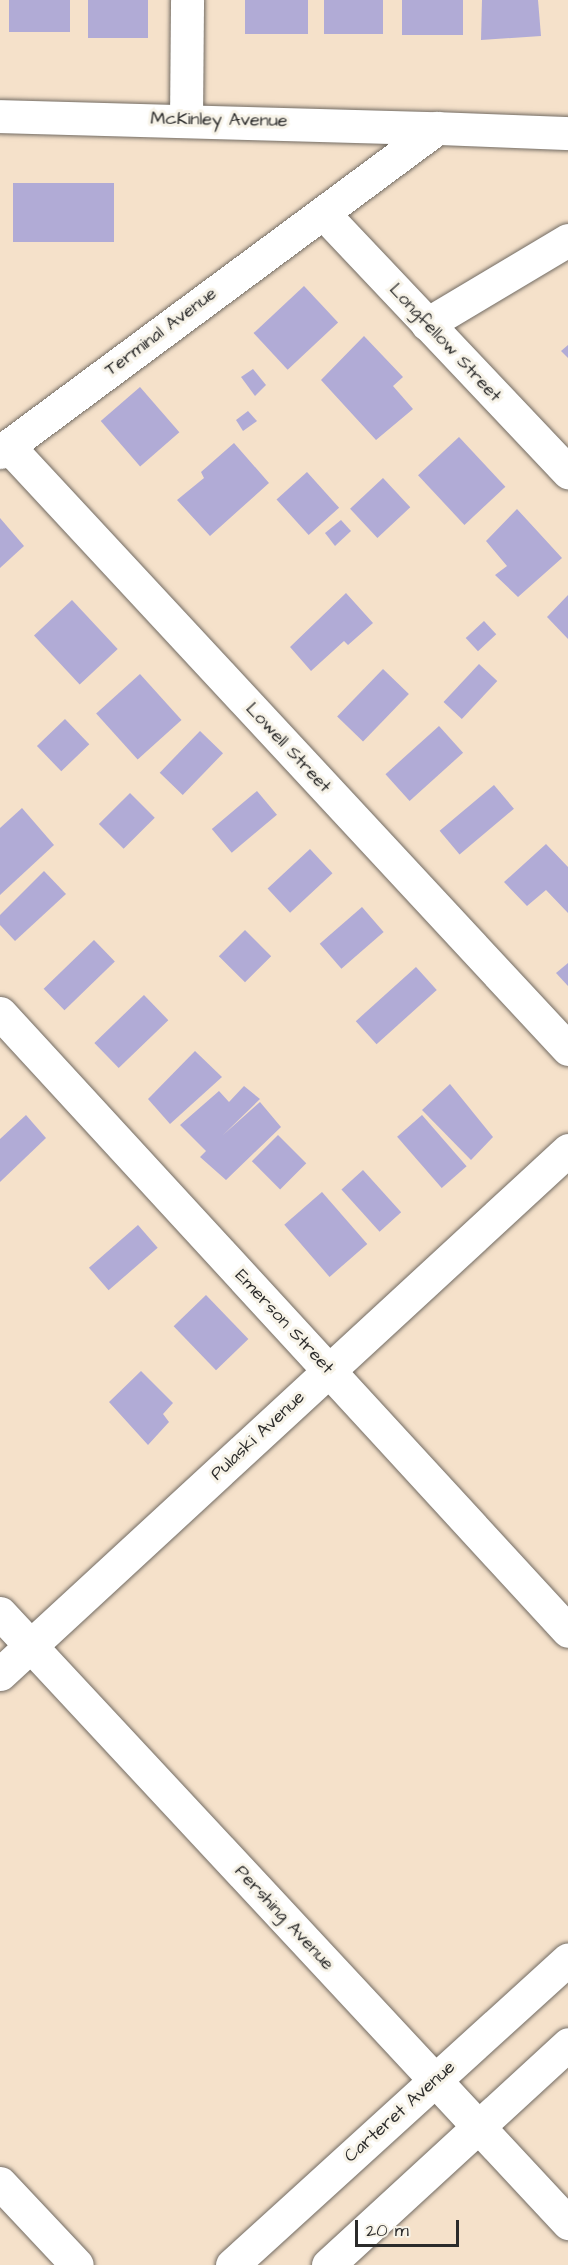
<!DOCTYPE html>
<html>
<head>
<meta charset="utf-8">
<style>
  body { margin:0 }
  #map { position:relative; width:568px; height:2265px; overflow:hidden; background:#f5e1ca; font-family:"Architects Daughter",sans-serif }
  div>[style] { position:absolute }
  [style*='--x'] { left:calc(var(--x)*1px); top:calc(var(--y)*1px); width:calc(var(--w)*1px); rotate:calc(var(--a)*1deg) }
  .building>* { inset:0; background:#b1abd6; transform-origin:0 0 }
  .roads { filter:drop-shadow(0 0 2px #726b63) drop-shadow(0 0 2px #726b63) }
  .minor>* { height:33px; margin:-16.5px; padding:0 16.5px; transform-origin:16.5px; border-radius:16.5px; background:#fff }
  .tertiary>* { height:33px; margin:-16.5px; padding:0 16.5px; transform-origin:16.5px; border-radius:16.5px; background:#fff }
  span { translate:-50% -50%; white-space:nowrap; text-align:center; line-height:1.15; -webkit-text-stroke:6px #f7f3e8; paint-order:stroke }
  .street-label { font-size:18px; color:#2b2b2b }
  .scale { position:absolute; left:355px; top:2220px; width:104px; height:27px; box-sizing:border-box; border:3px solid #2b2b2b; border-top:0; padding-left:8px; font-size:18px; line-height:21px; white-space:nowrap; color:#2b2b2b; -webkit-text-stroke:4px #f7f3e8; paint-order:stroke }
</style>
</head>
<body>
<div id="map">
  <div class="building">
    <i style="left:9px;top:0;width:61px;height:32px"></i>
    <i style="left:88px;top:0;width:60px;height:38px"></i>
    <i style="left:245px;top:0;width:63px;height:34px"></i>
    <i style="left:324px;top:0;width:59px;height:34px"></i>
    <i style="left:402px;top:0;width:61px;height:35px"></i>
    <i style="clip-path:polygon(482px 0,538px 0,541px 36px,481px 40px)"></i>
    <i style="left:13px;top:183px;width:101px;height:59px"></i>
    <i style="left:304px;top:286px;width:50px;height:69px;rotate:47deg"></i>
    <i style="clip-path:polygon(364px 336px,403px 377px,393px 386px,413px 409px,376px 440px,321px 380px)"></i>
    <i style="clip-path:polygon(568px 345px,568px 358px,561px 351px)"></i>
    <i style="clip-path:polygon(253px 369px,266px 385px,255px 396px,241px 377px)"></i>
    <i style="left:140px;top:387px;width:60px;height:52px;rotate:49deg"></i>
    <i style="clip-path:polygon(248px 411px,257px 421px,243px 431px,236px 420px)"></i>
    <i style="left:459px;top:437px;width:68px;height:56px;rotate:47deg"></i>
    <i style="clip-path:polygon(234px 443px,269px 483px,210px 536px,177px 500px,204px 478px,201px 472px)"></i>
    <i style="left:307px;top:472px;width:48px;height:41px;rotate:48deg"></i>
    <i style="left:383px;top:478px;width:40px;height:45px;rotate:47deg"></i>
    <i style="clip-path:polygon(517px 509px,562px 558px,518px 597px,495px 575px,507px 566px,486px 541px)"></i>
    <i style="clip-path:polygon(0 518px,24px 546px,0 568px)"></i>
    <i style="clip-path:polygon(341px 520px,351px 531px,335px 546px,325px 533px)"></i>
    <i style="clip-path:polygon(346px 593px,373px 623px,348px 645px,344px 641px,311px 671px,290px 647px)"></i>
    <i style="clip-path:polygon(568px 595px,568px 639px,547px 617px)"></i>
    <i style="left:72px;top:600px;width:67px;height:52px;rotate:47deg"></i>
    <i style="left:484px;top:621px;width:18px;height:25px;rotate:47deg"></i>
    <i style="left:479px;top:664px;width:25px;height:52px;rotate:43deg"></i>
    <i style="left:383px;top:669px;width:36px;height:66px;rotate:44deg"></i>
    <i style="left:140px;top:674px;width:62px;height:59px;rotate:48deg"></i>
    <i style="left:65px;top:719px;width:35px;height:39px;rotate:46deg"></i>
    <i style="left:439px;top:726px;width:36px;height:72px;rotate:48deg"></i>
    <i style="left:200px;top:731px;width:32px;height:58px;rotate:44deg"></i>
    <i style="left:494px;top:785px;width:31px;height:71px;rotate:50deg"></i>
    <i style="left:257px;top:791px;width:31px;height:59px;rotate:50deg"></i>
    <i style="left:130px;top:793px;width:35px;height:44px;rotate:45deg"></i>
    <i style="clip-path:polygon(22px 808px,54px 845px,0 895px,0 828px)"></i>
    <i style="clip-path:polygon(546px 844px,568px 867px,568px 913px,546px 890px,527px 906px,504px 882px)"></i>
    <i style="left:310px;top:849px;width:33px;height:58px;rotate:47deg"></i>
    <i style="clip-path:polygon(44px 871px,66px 894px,15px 941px,0 925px,0 915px)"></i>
    <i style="left:362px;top:907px;width:33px;height:56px;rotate:49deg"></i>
    <i style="left:245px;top:930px;width:37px;height:37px;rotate:45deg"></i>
    <i style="left:94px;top:940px;width:30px;height:70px;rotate:46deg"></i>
    <i style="clip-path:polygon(568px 963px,568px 986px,556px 973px)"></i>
    <i style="left:416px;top:967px;width:31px;height:81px;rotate:48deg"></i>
    <i style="left:144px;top:995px;width:35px;height:69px;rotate:46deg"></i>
    <i style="clip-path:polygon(195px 1051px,222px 1077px,170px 1124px,148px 1099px)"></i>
    <i style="clip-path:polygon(450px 1084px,493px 1137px,471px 1160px,422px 1110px)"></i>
    <i style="clip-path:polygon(244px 1086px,260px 1099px,223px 1135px,260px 1102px,281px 1127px,226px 1180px,200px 1157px,206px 1151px,180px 1125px,219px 1091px,229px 1102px)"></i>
    <i style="clip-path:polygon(26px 1115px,46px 1138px,0 1182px,0 1139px)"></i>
    <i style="left:422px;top:1115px;width:68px;height:33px;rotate:49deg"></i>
    <i style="left:278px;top:1135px;width:40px;height:37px;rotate:45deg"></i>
    <i style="left:363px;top:1170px;width:57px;height:29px;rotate:48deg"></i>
    <i style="left:322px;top:1192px;width:69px;height:50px;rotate:49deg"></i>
    <i style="left:138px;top:1225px;width:30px;height:65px;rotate:49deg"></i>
    <i style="left:206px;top:1295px;width:61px;height:45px;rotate:46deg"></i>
    <i style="clip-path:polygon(141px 1371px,173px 1403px,163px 1414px,169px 1422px,148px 1445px,109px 1402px)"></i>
  </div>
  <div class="roads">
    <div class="minor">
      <i style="--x:0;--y:116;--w:437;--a:1.6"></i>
      <i style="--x:186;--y:120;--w:120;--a:-89.5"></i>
      <i style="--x:323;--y:213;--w:357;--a:46.6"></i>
      <i style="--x:427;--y:324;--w:164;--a:-30.8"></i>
      <i style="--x:8;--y:446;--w:823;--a:47.12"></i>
      <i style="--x:0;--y:452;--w:544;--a:-36.55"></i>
      <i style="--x:437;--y:128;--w:131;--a:2.2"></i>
      <i style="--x:0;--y:1013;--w:839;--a:47.41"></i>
      <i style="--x:0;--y:1613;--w:834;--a:47.04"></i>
      <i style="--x:0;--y:1674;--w:773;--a:-42.69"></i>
      <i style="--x:0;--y:2183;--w:112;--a:46.8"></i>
    </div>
    <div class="tertiary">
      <i style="--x:232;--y:2265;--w:454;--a:-42.3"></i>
      <i style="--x:328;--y:2265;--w:326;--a:-42.6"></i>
    </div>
  </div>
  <div class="street-label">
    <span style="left:219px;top:120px;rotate:1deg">McKinley Avenue</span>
    <span style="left:161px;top:332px;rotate:-37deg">Terminal Avenue</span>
    <span style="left:445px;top:343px;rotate:47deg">Longfellow Street</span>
    <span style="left:288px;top:748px;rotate:47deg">Lowell Street</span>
    <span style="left:284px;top:1322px;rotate:47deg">Emerson Street</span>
    <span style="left:258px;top:1436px;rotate:-43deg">Pulaski Avenue</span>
    <span style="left:284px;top:1918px;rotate:47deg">Pershing Avenue</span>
    <span style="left:400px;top:2112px;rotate:-42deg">Carteret Avenue</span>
  </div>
  <div class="scale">20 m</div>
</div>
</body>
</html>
